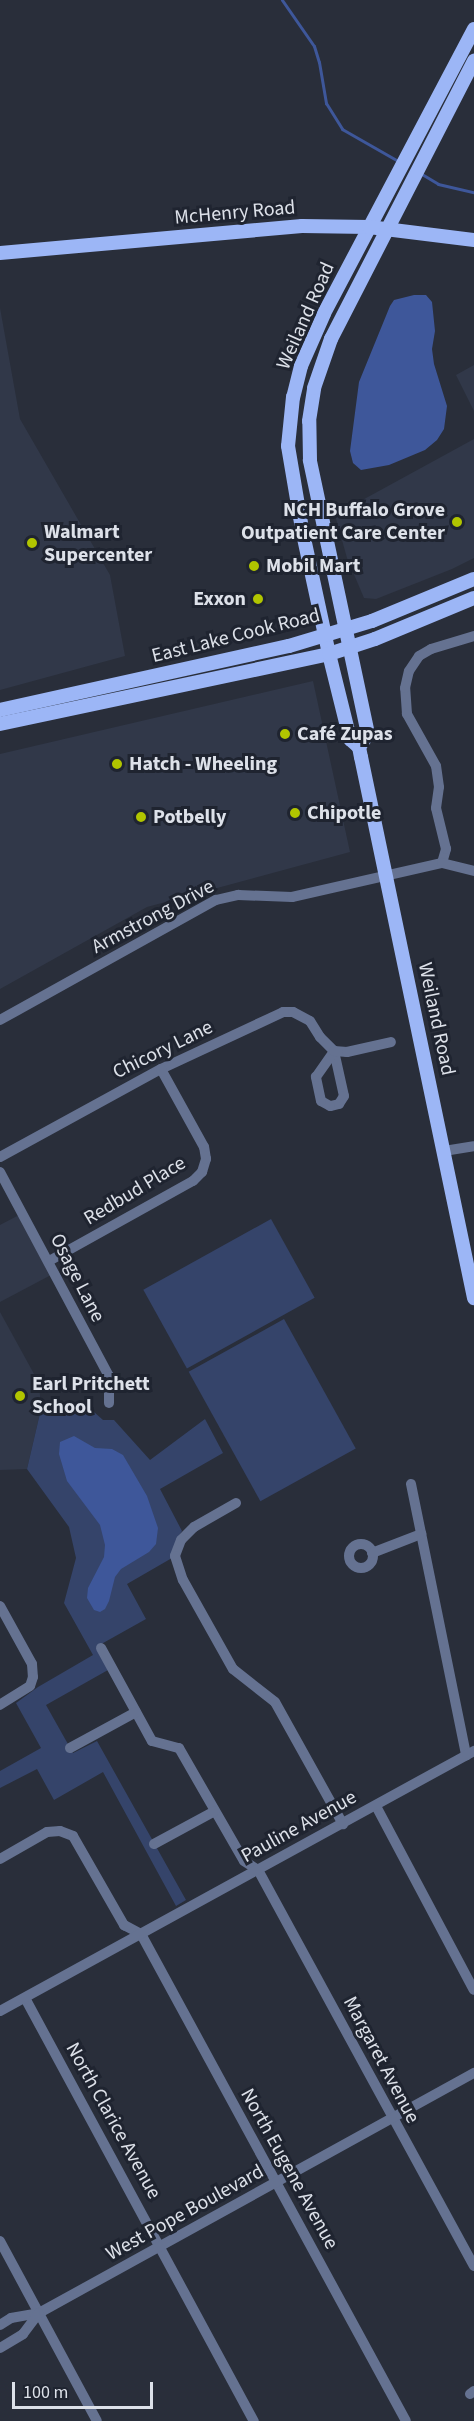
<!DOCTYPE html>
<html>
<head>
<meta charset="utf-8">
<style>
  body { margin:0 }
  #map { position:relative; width:474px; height:2421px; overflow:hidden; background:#292e3a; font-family:"Source Sans 3",sans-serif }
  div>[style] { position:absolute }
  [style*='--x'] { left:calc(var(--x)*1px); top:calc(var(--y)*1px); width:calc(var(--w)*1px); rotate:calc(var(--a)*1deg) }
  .built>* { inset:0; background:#313849 }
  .green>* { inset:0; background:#35446a; transform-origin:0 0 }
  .water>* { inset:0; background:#3e579a }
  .stream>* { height:3px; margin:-1.5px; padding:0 1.5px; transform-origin:1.5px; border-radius:1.5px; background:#3e579a }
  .minor>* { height:10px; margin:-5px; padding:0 5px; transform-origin:5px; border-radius:5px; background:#657291 }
  .minor>.ring { margin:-5px; padding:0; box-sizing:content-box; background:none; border:10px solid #657291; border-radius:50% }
  .major>* { height:14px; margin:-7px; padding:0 7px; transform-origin:7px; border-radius:7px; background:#9cb6f6 }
  .dots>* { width:16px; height:16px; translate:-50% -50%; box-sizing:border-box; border:3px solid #1f2430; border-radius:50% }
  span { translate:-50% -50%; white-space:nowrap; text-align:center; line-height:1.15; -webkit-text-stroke:6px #1f2430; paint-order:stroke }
  .street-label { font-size:20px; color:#dde1e9 }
  .poi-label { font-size:20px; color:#dde1e9; font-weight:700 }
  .right { translate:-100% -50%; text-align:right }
  .left { translate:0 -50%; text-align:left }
  .scale { position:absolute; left:12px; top:2382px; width:141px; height:27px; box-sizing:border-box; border:3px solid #dde1e9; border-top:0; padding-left:8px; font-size:18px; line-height:21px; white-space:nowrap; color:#dde1e9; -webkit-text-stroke:4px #1f2430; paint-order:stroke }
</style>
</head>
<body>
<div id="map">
  <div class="built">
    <i style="clip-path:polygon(0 308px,20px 419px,110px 575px,125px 656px,0 690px)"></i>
    <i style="clip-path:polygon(474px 365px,474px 411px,456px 375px)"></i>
    <i style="clip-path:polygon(474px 439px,474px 558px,452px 569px,376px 599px,364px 598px,347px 558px,335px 515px)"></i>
    <i style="clip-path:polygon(313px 681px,350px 852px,147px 907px,0 989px,0 754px)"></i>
    <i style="clip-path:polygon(19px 1215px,51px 1275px,0 1302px,0 1225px)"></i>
    <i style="clip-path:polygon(0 1312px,39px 1383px,41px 1409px,27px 1469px,0 1470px)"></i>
  </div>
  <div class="green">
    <i style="left:271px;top:1219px;width:90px;height:146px;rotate:61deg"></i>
    <i style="left:284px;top:1319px;width:148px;height:109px;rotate:61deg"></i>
    <i style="clip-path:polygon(41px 1409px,94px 1412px,103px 1420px,114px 1420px,150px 1460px,205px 1419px,223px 1453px,160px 1489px,182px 1531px,177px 1539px,172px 1558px,127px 1584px,146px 1619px,96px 1647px,108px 1670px,46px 1705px,73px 1753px,97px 1741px,186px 1900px,176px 1906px,103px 1772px,54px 1800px,37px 1769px,0 1788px,0 1771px,41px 1748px,16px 1703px,38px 1687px,93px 1655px,64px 1603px,76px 1558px,69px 1527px,27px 1469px)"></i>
  </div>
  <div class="water">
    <i style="clip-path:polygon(414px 295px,426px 295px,432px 302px,435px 331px,432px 349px,434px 364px,447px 406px,444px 429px,437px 440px,425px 450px,389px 465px,361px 470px,353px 463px,350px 451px,359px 382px,390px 306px,394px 300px)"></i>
    <i style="clip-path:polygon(74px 1436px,95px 1448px,112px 1449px,123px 1455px,147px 1496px,158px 1528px,156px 1544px,149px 1552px,121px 1569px,115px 1577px,109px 1601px,105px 1609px,100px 1612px,94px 1610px,87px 1598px,88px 1588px,104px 1557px,105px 1545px,100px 1525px,67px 1481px,59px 1454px,60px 1442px)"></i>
  </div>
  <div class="stream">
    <i style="--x:282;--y:0;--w:56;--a:55.2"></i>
    <i style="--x:314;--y:46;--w:17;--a:73"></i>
    <i style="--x:319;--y:62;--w:42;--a:80.3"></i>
    <i style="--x:326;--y:103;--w:31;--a:58"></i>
    <i style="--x:342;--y:129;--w:64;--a:29.7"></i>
    <i style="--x:420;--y:173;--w:21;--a:31"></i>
    <i style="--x:438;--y:184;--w:37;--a:13"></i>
  </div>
  <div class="minor">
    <i style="--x:442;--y:863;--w:15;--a:-74"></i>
    <i style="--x:446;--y:849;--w:42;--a:-103.7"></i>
    <i style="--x:436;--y:808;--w:21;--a:-82"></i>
    <i style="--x:439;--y:787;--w:21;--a:-98"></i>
    <i style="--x:436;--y:766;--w:60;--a:-119.1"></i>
    <i style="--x:407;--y:714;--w:26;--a:-94"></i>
    <i style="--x:405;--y:688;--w:17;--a:-77"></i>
    <i style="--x:409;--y:671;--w:18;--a:-56"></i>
    <i style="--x:419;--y:656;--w:14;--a:-30"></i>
    <i style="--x:431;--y:649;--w:45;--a:-16.8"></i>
    <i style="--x:0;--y:1020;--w:247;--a:-29.1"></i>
    <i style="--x:216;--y:900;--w:23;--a:-13"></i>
    <i style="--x:238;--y:895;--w:54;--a:2.1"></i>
    <i style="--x:292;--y:897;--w:154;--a:-12.8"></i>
    <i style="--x:442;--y:863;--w:33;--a:14"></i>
    <i style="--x:334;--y:1051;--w:46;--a:77.5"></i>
    <i style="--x:344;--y:1096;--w:9;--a:122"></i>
    <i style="--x:339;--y:1104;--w:9;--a:167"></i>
    <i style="--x:330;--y:1106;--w:10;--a:-151"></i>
    <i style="--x:321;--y:1101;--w:25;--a:-102"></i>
    <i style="--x:316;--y:1077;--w:32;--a:-55"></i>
    <i style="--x:444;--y:1151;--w:30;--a:-9"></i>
    <i style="--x:0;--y:1157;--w:183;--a:-28.7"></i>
    <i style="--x:161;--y:1069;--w:135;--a:-25"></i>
    <i style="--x:283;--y:1012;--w:10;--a:0"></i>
    <i style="--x:293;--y:1012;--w:19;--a:28"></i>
    <i style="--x:310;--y:1021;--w:19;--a:58"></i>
    <i style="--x:320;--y:1037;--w:20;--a:45"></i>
    <i style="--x:334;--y:1051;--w:13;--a:4"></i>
    <i style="--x:347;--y:1052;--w:45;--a:-12.8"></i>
    <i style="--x:0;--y:1172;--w:231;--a:61.9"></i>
    <i style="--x:109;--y:1376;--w:27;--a:90"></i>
    <i style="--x:49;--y:1261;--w:165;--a:-29.1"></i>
    <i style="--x:193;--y:1181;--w:13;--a:-45"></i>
    <i style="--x:202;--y:1172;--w:14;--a:-73"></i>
    <i style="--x:206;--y:1159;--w:12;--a:-99"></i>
    <i style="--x:204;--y:1147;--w:89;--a:-118.9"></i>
    <i style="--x:411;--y:1484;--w:277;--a:78.5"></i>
    <i style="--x:236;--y:1503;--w:48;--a:150.3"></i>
    <i style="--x:194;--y:1527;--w:18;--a:135"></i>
    <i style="--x:181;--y:1540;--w:17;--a:111"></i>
    <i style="--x:175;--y:1556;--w:25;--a:72"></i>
    <i style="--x:183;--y:1580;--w:102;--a:60.7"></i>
    <i style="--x:233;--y:1669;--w:53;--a:38.2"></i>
    <i style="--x:275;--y:1702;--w:140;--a:60.9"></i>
    <i class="ring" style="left:349px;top:1544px;width:14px;height:14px"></i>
    <i style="--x:372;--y:1553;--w:53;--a:-21.2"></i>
    <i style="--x:0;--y:1606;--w:66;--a:61.1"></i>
    <i style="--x:32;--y:1664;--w:13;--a:86"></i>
    <i style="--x:33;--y:1677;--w:9;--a:108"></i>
    <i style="--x:30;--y:1686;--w:36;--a:148"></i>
    <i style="--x:101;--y:1648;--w:106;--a:61.3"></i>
    <i style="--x:152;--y:1741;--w:28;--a:15"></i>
    <i style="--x:179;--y:1748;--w:130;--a:60.1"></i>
    <i style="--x:244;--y:1861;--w:17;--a:33"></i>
    <i style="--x:258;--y:1870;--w:451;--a:61.4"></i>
    <i style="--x:70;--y:1748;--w:75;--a:-28.6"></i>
    <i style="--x:376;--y:1806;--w:208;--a:62"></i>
    <i style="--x:154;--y:1844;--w:69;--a:-28.4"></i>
    <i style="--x:0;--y:1859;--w:54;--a:-29.9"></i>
    <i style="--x:47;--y:1832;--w:13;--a:-4"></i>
    <i style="--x:60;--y:1831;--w:14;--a:21"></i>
    <i style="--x:73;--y:1836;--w:103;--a:60.2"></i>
    <i style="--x:124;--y:1925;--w:19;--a:28"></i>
    <i style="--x:141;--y:1934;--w:554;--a:61.45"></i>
    <i style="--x:25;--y:1998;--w:481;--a:61.6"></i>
    <i style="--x:0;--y:2011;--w:541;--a:-28.75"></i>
    <i style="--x:0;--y:2241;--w:204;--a:61.7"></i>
    <i style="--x:0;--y:2325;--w:13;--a:-32"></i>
    <i style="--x:11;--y:2318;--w:28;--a:-10"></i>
    <i style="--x:39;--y:2313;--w:497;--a:-28.9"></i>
    <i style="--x:0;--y:2348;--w:27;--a:-31"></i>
    <i style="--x:23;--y:2334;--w:26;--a:-53"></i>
    <i style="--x:470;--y:2394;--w:5;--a:-37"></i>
  </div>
  <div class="major">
    <i style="--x:474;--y:29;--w:322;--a:117.8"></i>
    <i style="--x:324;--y:314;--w:57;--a:113.9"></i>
    <i style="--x:301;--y:366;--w:32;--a:104"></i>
    <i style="--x:293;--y:397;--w:49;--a:95.8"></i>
    <i style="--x:288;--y:446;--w:84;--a:80.4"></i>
    <i style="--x:302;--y:529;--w:128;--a:77.8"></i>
    <i style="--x:329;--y:654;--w:88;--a:76.1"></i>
    <i style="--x:350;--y:739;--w:12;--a:42"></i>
    <i style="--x:359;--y:747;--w:10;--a:79"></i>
    <i style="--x:361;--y:757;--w:553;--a:78.2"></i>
    <i style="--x:0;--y:253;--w:303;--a:-5.1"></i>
    <i style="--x:302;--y:226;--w:67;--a:0.9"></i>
    <i style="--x:369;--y:227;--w:106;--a:7.1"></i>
    <i style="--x:0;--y:710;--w:296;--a:-12.5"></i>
    <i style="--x:289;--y:646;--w:87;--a:-16.8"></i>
    <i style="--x:372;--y:621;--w:110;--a:-22.4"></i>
    <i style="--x:0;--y:724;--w:336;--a:-12"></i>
    <i style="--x:329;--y:654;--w:48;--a:-18.1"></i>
    <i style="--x:375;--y:639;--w:107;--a:-22.5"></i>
    <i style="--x:359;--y:747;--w:16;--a:-55"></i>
    <i style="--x:368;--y:734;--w:280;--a:-102"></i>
    <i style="--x:310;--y:460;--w:39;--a:-91"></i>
    <i style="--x:309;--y:421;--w:33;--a:-81"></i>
    <i style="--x:314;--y:388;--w:52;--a:-70.9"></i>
    <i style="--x:331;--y:339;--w:313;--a:-62.8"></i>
  </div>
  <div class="dots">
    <i style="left:457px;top:522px;background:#b1c500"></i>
    <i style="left:32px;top:543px;background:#b1c500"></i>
    <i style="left:254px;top:566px;background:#b1c500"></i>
    <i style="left:258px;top:599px;background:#b1c500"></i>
    <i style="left:285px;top:734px;background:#b1c500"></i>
    <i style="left:117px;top:764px;background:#b1c500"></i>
    <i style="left:295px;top:813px;background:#b1c500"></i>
    <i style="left:141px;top:817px;background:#b1c500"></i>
    <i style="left:20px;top:1396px;background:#b1c500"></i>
  </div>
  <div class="street-label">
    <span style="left:235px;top:213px;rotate:-5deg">McHenry Road</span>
    <span style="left:306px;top:316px;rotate:-66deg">Weiland Road</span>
    <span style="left:236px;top:636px;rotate:-14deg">East Lake Cook Road</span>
    <span style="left:153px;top:917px;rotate:-28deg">Armstrong Drive</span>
    <span style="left:436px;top:1019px;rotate:78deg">Weiland Road</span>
    <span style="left:163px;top:1050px;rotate:-26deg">Chicory Lane</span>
    <span style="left:135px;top:1191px;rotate:-31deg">Redbud Place</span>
    <span style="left:77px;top:1278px;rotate:63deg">Osage Lane</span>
    <span style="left:299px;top:1827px;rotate:-29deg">Pauline Avenue</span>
    <span style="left:381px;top:2060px;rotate:62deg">Margaret Avenue</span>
    <span style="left:113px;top:2121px;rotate:61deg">North Clarice Avenue</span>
    <span style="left:289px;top:2169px;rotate:61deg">North Eugene Avenue</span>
    <span style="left:185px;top:2213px;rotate:-29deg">West Pope Boulevard</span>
  </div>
  <div class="poi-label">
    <span class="right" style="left:445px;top:522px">NCH Buffalo Grove<br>Outpatient Care Center</span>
    <span class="left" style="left:44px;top:544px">Walmart<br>Supercenter</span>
    <span class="left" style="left:266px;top:566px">Mobil Mart</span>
    <span class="right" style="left:246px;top:599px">Exxon</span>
    <span class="left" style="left:297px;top:734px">Café Zupas</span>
    <span class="left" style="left:129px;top:764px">Hatch - Wheeling</span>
    <span class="left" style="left:307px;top:813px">Chipotle</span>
    <span class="left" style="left:153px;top:817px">Potbelly</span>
    <span class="left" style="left:32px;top:1396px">Earl Pritchett<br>School</span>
  </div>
  <div class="scale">100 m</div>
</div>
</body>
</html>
